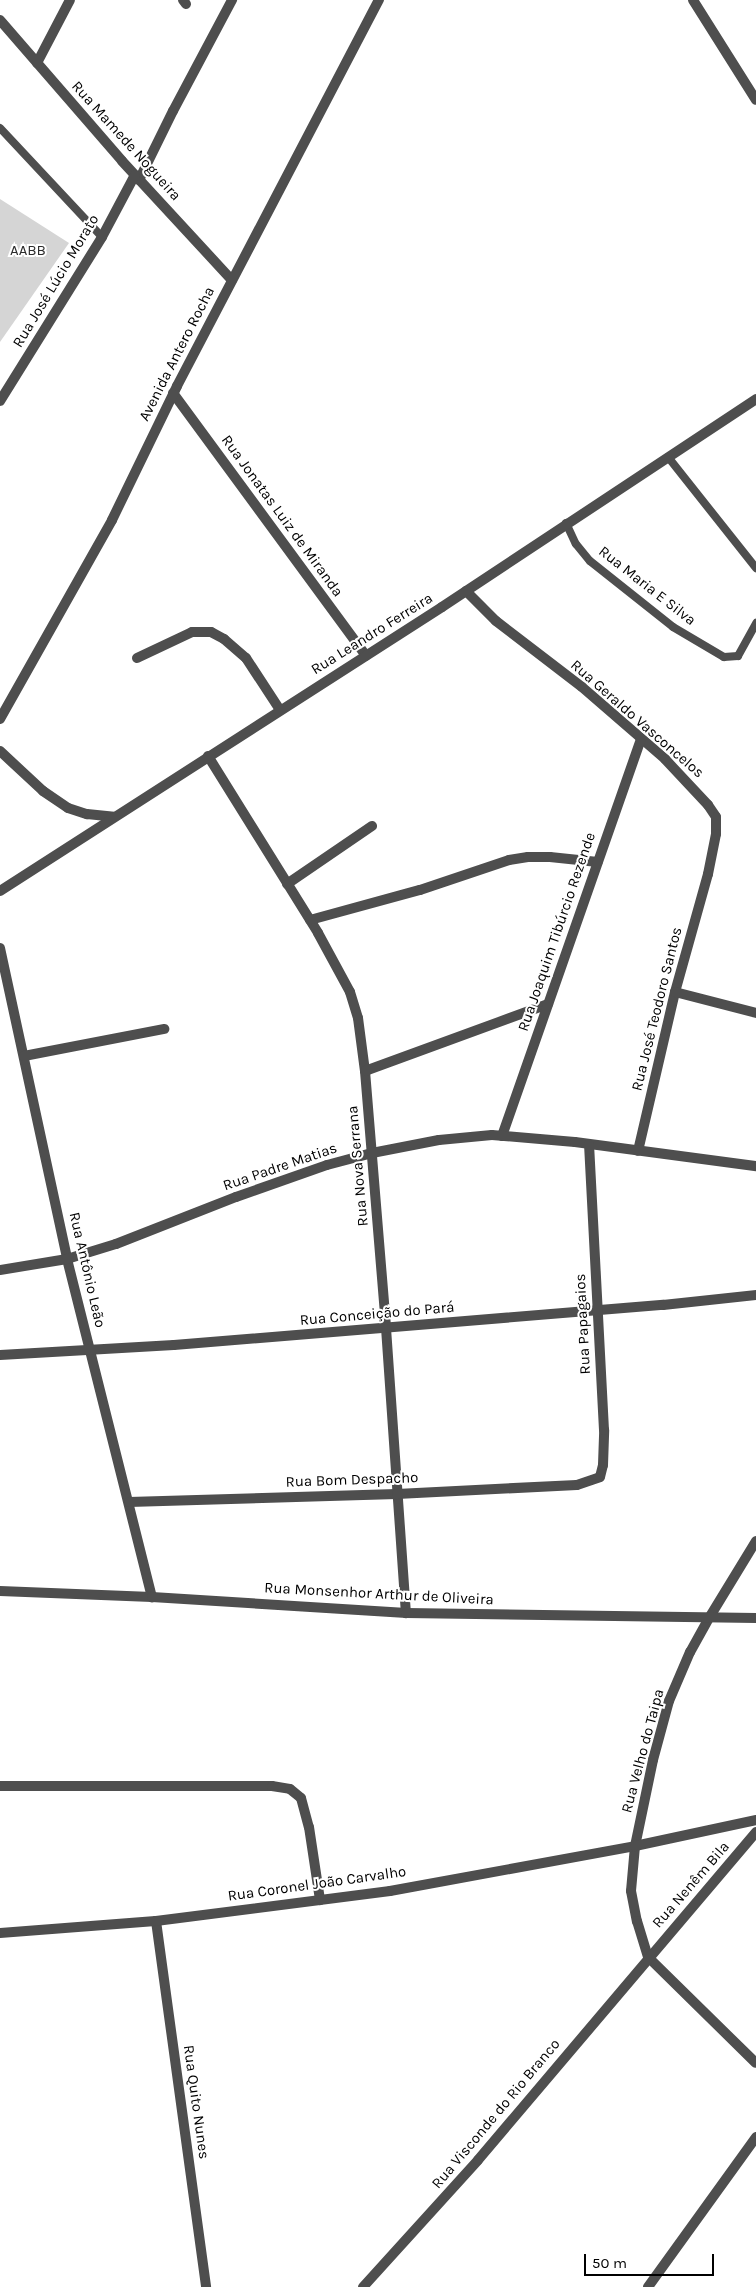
<!DOCTYPE html>
<html>
<head>
<meta charset="utf-8">
<style>
  body { margin:0 }
  #map { position:relative; width:756px; height:2287px; overflow:hidden; background:#fff; font-family:Karla,sans-serif }
  div>[style] { position:absolute }
  [style*='--x'] { left:calc(var(--x)*1px); top:calc(var(--y)*1px); width:calc(var(--w)*1px); rotate:calc(var(--a)*1deg) }
  .green>* { inset:0; background:#d5d5d5 }
  .lane>* { height:8px; margin:-4px; padding:0 4px; transform-origin:4px; border-radius:4px; background:#4e4e4e }
  .street>* { height:10px; margin:-5px; padding:0 5px; transform-origin:5px; border-radius:5px; background:#4e4e4e }
  span { translate:-50% -50%; white-space:nowrap; text-align:center; line-height:1.15; -webkit-text-stroke:4px #fff; paint-order:stroke }
  .street-label { font-size:15px; color:#000 }
  .park-label { font-size:15px; color:#2c2c2c }
  .scale { position:absolute; left:584px; top:2254px; width:130px; height:22px; box-sizing:border-box; border:2px solid #000; border-top:0; padding-left:6px; font-size:15px; line-height:18px; white-space:nowrap; color:#000; -webkit-text-stroke:4px #fff; paint-order:stroke }
</style>
</head>
<body>
<div id="map">
  <div class="green">
    <i style="clip-path:polygon(0 199px,69px 243px,0 342px)"></i>
  </div>
  <div class="lane">
    <i style="--x:0;--y:128;--w:149;--a:46.9"></i>
    <i style="--x:668;--y:457;--w:142;--a:51.6"></i>
    <i style="--x:566;--y:523;--w:23;--a:65"></i>
    <i style="--x:576;--y:544;--w:22;--a:51"></i>
    <i style="--x:590;--y:561;--w:106;--a:38.5"></i>
    <i style="--x:673;--y:627;--w:59;--a:30.5"></i>
    <i style="--x:724;--y:657;--w:14;--a:-4"></i>
    <i style="--x:738;--y:656;--w:38;--a:-61"></i>
  </div>
  <div class="street">
    <i style="--x:183;--y:0;--w:5;--a:53"></i>
    <i style="--x:693;--y:0;--w:118;--a:57.8"></i>
    <i style="--x:0;--y:20;--w:186;--a:49.1"></i>
    <i style="--x:122;--y:161;--w:162;--a:47.3"></i>
    <i style="--x:37;--y:63;--w:71;--a:-62.4"></i>
    <i style="--x:139;--y:180;--w:77;--a:-63.8"></i>
    <i style="--x:173;--y:111;--w:126;--a:-62"></i>
    <i style="--x:173;--y:393;--w:326;--a:53.7"></i>
    <i style="--x:0;--y:401;--w:193;--a:-58.1"></i>
    <i style="--x:102;--y:237;--w:70;--a:-62"></i>
    <i style="--x:466;--y:591;--w:42;--a:45"></i>
    <i style="--x:496;--y:621;--w:108;--a:37.5"></i>
    <i style="--x:582;--y:687;--w:110;--a:40.9"></i>
    <i style="--x:665;--y:759;--w:63;--a:46.9"></i>
    <i style="--x:708;--y:805;--w:14;--a:56"></i>
    <i style="--x:716;--y:817;--w:17;--a:90"></i>
    <i style="--x:716;--y:834;--w:41;--a:101.3"></i>
    <i style="--x:708;--y:874;--w:123;--a:105.6"></i>
    <i style="--x:675;--y:992;--w:163;--a:103.1"></i>
    <i style="--x:137;--y:658;--w:61;--a:-25.3"></i>
    <i style="--x:192;--y:632;--w:19;--a:0"></i>
    <i style="--x:211;--y:632;--w:15;--a:28"></i>
    <i style="--x:224;--y:639;--w:29;--a:41"></i>
    <i style="--x:246;--y:658;--w:62;--a:56.8"></i>
    <i style="--x:0;--y:719;--w:228;--a:-60.6"></i>
    <i style="--x:112;--y:520;--w:149;--a:-64.1"></i>
    <i style="--x:177;--y:386;--w:436;--a:-62.4"></i>
    <i style="--x:0;--y:751;--w:59;--a:42.9"></i>
    <i style="--x:43;--y:791;--w:30;--a:34"></i>
    <i style="--x:68;--y:808;--w:20;--a:18"></i>
    <i style="--x:87;--y:814;--w:27;--a:6"></i>
    <i style="--x:208;--y:756;--w:208;--a:58.1"></i>
    <i style="--x:318;--y:933;--w:67;--a:61.5"></i>
    <i style="--x:350;--y:992;--w:27;--a:73"></i>
    <i style="--x:358;--y:1018;--w:53;--a:82.5"></i>
    <i style="--x:365;--y:1071;--w:258;--a:85.3"></i>
    <i style="--x:386;--y:1328;--w:286;--a:86"></i>
    <i style="--x:287;--y:884;--w:103;--a:-34.3"></i>
    <i style="--x:0;--y:891;--w:525;--a:-32.72"></i>
    <i style="--x:442;--y:607;--w:377;--a:-33.5"></i>
    <i style="--x:310;--y:920;--w:114;--a:-15.3"></i>
    <i style="--x:420;--y:890;--w:94;--a:-18.6"></i>
    <i style="--x:509;--y:860;--w:19;--a:-9"></i>
    <i style="--x:528;--y:857;--w:22;--a:0"></i>
    <i style="--x:550;--y:857;--w:48;--a:5.9"></i>
    <i style="--x:0;--y:948;--w:318;--a:77.8"></i>
    <i style="--x:67;--y:1259;--w:349;--a:75.9"></i>
    <i style="--x:675;--y:992;--w:84;--a:14.5"></i>
    <i style="--x:24;--y:1056;--w:143;--a:-10.9"></i>
    <i style="--x:365;--y:1071;--w:195;--a:-20.1"></i>
    <i style="--x:502;--y:1136;--w:421;--a:-70.7"></i>
    <i style="--x:0;--y:1270;--w:68;--a:-9.3"></i>
    <i style="--x:67;--y:1259;--w:51;--a:-17"></i>
    <i style="--x:116;--y:1244;--w:129;--a:-21.4"></i>
    <i style="--x:236;--y:1197;--w:96;--a:-19.4"></i>
    <i style="--x:327;--y:1165;--w:47;--a:-14.9"></i>
    <i style="--x:372;--y:1153;--w:68;--a:-11"></i>
    <i style="--x:439;--y:1140;--w:53;--a:-5.4"></i>
    <i style="--x:492;--y:1135;--w:83;--a:4.8"></i>
    <i style="--x:575;--y:1142;--w:183;--a:7.6"></i>
    <i style="--x:0;--y:1355;--w:174;--a:-3.3"></i>
    <i style="--x:174;--y:1345;--w:491;--a:-4.7"></i>
    <i style="--x:663;--y:1305;--w:94;--a:-6.1"></i>
    <i style="--x:129;--y:1502;--w:268;--a:-1.7"></i>
    <i style="--x:397;--y:1494;--w:180;--a:-2.9"></i>
    <i style="--x:577;--y:1485;--w:24;--a:-19"></i>
    <i style="--x:600;--y:1477;--w:12;--a:-76"></i>
    <i style="--x:603;--y:1465;--w:35;--a:-88"></i>
    <i style="--x:604;--y:1430;--w:286;--a:-93"></i>
    <i style="--x:756;--y:1541;--w:90;--a:121.4"></i>
    <i style="--x:709;--y:1618;--w:39;--a:119"></i>
    <i style="--x:690;--y:1652;--w:53;--a:113.2"></i>
    <i style="--x:669;--y:1701;--w:61;--a:105.2"></i>
    <i style="--x:653;--y:1760;--w:88;--a:101.8"></i>
    <i style="--x:635;--y:1846;--w:45;--a:95.1"></i>
    <i style="--x:631;--y:1891;--w:31;--a:79"></i>
    <i style="--x:637;--y:1921;--w:38;--a:73"></i>
    <i style="--x:648;--y:1957;--w:151;--a:44.5"></i>
    <i style="--x:0;--y:1591;--w:152;--a:2.3"></i>
    <i style="--x:152;--y:1597;--w:255;--a:3.6"></i>
    <i style="--x:406;--y:1613;--w:350;--a:0.8"></i>
    <i style="--x:0;--y:1786;--w:272;--a:0"></i>
    <i style="--x:272;--y:1786;--w:18;--a:9"></i>
    <i style="--x:290;--y:1789;--w:14;--a:39"></i>
    <i style="--x:301;--y:1798;--w:30;--a:75"></i>
    <i style="--x:309;--y:1827;--w:74;--a:81.4"></i>
    <i style="--x:156;--y:1921;--w:369;--a:82.2"></i>
    <i style="--x:0;--y:1933;--w:156;--a:-4.4"></i>
    <i style="--x:156;--y:1921;--w:236;--a:-7.3"></i>
    <i style="--x:390;--y:1891;--w:249;--a:-10.4"></i>
    <i style="--x:635;--y:1846;--w:124;--a:-12.1"></i>
    <i style="--x:363;--y:2287;--w:171;--a:-47.8"></i>
    <i style="--x:478;--y:2160;--w:430;--a:-49.7"></i>
    <i style="--x:648;--y:2287;--w:185;--a:-54.2"></i>
  </div>
  <div class="street-label">
    <span style="left:126px;top:141px;rotate:48deg">Rua Mamede Nogueira</span>
    <span style="left:56px;top:281px;rotate:-59deg">Rua José Lúcio Morato</span>
    <span style="left:177px;top:354px;rotate:-63deg">Avenida Antero Rocha</span>
    <span style="left:282px;top:516px;rotate:54deg">Rua Jonatas Luiz de Miranda</span>
    <span style="left:647px;top:586px;rotate:38deg">Rua Maria E Silva</span>
    <span style="left:372px;top:634px;rotate:-32deg">Rua Leandro Ferreira</span>
    <span style="left:637px;top:719px;rotate:41deg">Rua Geraldo Vasconcelos</span>
    <span style="left:557px;top:932px;rotate:-71deg">Rua Joaquim Tibúrcio Rezende</span>
    <span style="left:657px;top:1009px;rotate:-76deg">Rua José Teodoro Santos</span>
    <span style="left:358px;top:1166px;rotate:-95deg">Rua Nova Serrana</span>
    <span style="left:280px;top:1167px;rotate:-19deg">Rua Padre Matias</span>
    <span style="left:87px;top:1270px;rotate:77deg">Rua Antônio Leão</span>
    <span style="left:377px;top:1314px;rotate:-5deg">Rua Conceição do Pará</span>
    <span style="left:583px;top:1324px;rotate:-93deg">Rua Papagaios</span>
    <span style="left:352px;top:1480px;rotate:-2deg">Rua Bom Despacho</span>
    <span style="left:379px;top:1594px;rotate:3deg">Rua Monsenhor Arthur de Oliveira</span>
    <span style="left:643px;top:1751px;rotate:-75deg">Rua Velho do Taipa</span>
    <span style="left:317px;top:1884px;rotate:-8deg">Rua Coronel João Carvalho</span>
    <span style="left:691px;top:1885px;rotate:-49deg">Rua Nenêm Bila</span>
    <span style="left:196px;top:2102px;rotate:82deg">Rua Quito Nunes</span>
    <span style="left:496px;top:2114px;rotate:-50deg">Rua Visconde do Rio Branco</span>
  </div>
  <div class="park-label">
    <span style="left:28px;top:251px">AABB</span>
  </div>
  <div class="scale">50 m</div>
</div>
</body>
</html>
